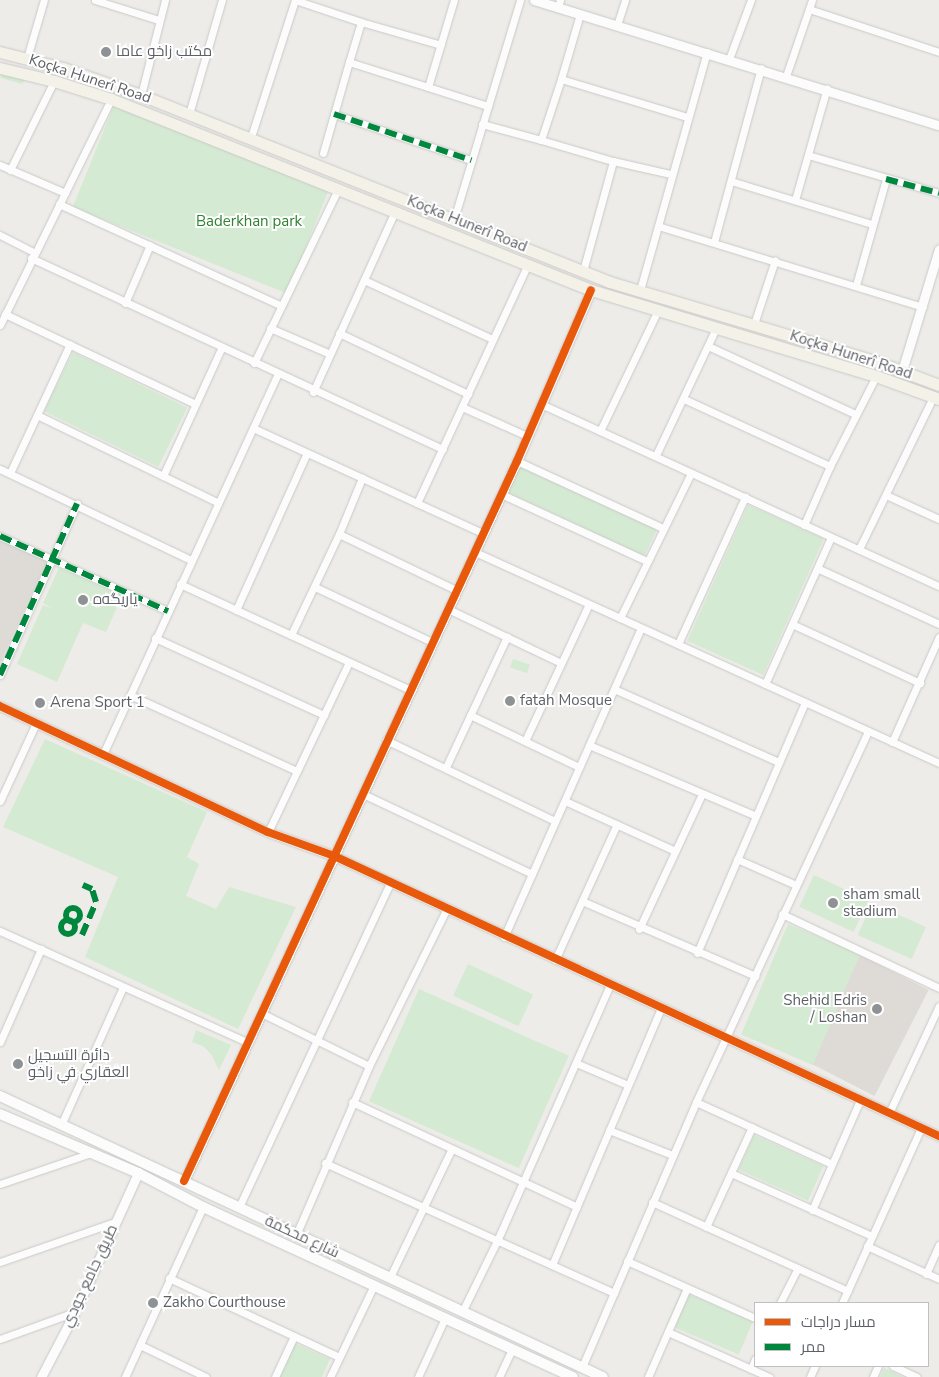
<!DOCTYPE html>
<html>
<head>
<meta charset="utf-8">
<style>
  body { margin:0 }
  #map { position:relative; width:939px; height:1377px; overflow:hidden; background:#edece8; font-family:"Nunito Sans",Cairo,sans-serif }
  div>[style] { position:absolute }
  [style*='--x'] { left:calc(var(--x)*1px); top:calc(var(--y)*1px); width:calc(var(--w)*1px); rotate:calc(var(--a)*1deg) }
  .education>* { inset:0; background:#dedbd6; transform-origin:0 0 }
  .green>* { inset:0; background:#d5ead2; transform-origin:0 0 }
  .roads { filter:drop-shadow(0 0 1px #c9c9c8) drop-shadow(0 0 1px #c9c9c8) }
  .minor>* { height:7px; margin:-3.5px; padding:0 3.5px; transform-origin:3.5px; border-radius:3.5px; background:#fcfcfc }
  .tertiary>* { height:9px; margin:-4.5px; padding:0 4.5px; transform-origin:4.5px; border-radius:4.5px; background:#fcfcfc }
  .secondary>* { height:10px; margin:-5px; padding:0 5px; transform-origin:5px; border-radius:5px; background:#fcfcfc }
  .primary>* { height:11px; margin:-5.5px; padding:0 5.5px; transform-origin:5.5px; border-radius:5.5px; background:#f3f1e8 }
  .quiet>* { height:6px; margin-top:-3px; transform-origin:0; background:repeating-linear-gradient(90deg,#00873e 0 12px,transparent 0 18px) }
  .quiet>.ring { margin:-3px; padding:0; box-sizing:content-box; background:none; border:6px solid #00873e; border-radius:50% }
  .cycleway>* { height:8px; margin:-4px; padding:0 4px; transform-origin:4px; border-radius:4px; background:#e8590c }
  .dots>* { width:14px; height:14px; translate:-50% -50%; box-sizing:border-box; border:2px solid #fff; border-radius:50% }
  span { translate:-50% -50%; white-space:nowrap; text-align:center; line-height:1.15; -webkit-text-stroke:4px #fff; paint-order:stroke }
  .poi-label { font-size:15px; color:#5d6167 }
  .left { translate:0 -50%; text-align:left }
  .right { translate:-100% -50%; text-align:right }
  .street-label { font-size:15px; color:#5d6167 }
  .park-label { font-size:15px; color:#2f8330 }
  .legend { position:absolute; left:754px; top:1302px; width:175px; height:65px; box-sizing:border-box; background:#fff; border:1px solid #bec0c2; margin:0; padding:6px 9px; list-style:none; font-size:15px; color:#5d6167 }
  .legend li { display:flex; align-items:center; gap:10px; height:25px }
  .legend b { width:25px; border:1px solid #bec0c2 }
</style>
</head>
<body>
<div id="map">
  <div class="education">
    <i style="clip-path:polygon(0 540px,47px 561px,0 663px)"></i>
    <i style="left:860px;top:955px;width:77px;height:119px;rotate:27deg"></i>
  </div>
  <div class="green">
    <i style="clip-path:polygon(0 68px,28px 76px,22px 84px,1px 78px)"></i>
    <i style="left:114px;top:105px;width:231px;height:110px;rotate:22deg"></i>
    <i style="left:73px;top:352px;width:127px;height:66px;rotate:26deg"></i>
    <i style="left:520px;top:466px;width:151px;height:29px;rotate:25deg"></i>
    <i style="left:748px;top:505px;width:83px;height:149px;rotate:24deg"></i>
    <i style="clip-path:polygon(59px 568px,122px 596px,106px 632px,83px 623px,57px 682px,17px 664px,43px 605px,54px 609px,43px 603px)"></i>
    <i style="left:513px;top:659px;width:18px;height:9px;rotate:19deg"></i>
    <i style="clip-path:polygon(45px 739px,207px 812px,187px 857px,199px 864px,186px 896px,216px 909px,229px 887px,296px 907px,238px 1029px,85px 957px,118px 877px,3px 827px)"></i>
    <i style="left:814px;top:875px;width:60px;height:35px;rotate:25deg"></i>
    <i style="left:872px;top:903px;width:59px;height:35px;rotate:24deg"></i>
    <i style="left:788px;top:924px;width:78px;height:120px;rotate:23deg"></i>
    <i style="left:468px;top:964px;width:72px;height:35px;rotate:25deg"></i>
    <i style="left:419px;top:989px;width:164px;height:123px;rotate:24deg"></i>
    <i style="clip-path:polygon(196px 1030px,231px 1045px,219px 1070px,211px 1054px,203px 1046px,192px 1042px)"></i>
    <i style="left:754px;top:1135px;width:76px;height:38px;rotate:24deg"></i>
    <i style="left:681px;top:1291px;width:78px;height:36px;rotate:23deg"></i>
    <i style="clip-path:polygon(294px 1343px,330px 1359px,322px 1377px,279px 1377px)"></i>
    <i style="clip-path:polygon(884px 1368px,903px 1377px,880px 1377px)"></i>
  </div>
  <div class="roads">
    <div class="minor">
      <i style="--x:95;--y:0;--w:67;--a:17.4"></i>
      <i style="--x:295;--y:0;--w:70;--a:18.4"></i>
      <i style="--x:361;--y:22;--w:42;--a:106.7"></i>
      <i style="--x:349;--y:62;--w:146;--a:17.6"></i>
      <i style="--x:558;--y:7;--w:7;--a:-74"></i>
      <i style="--x:809;--y:9;--w:137;--a:18.3"></i>
      <i style="--x:361;--y:22;--w:83;--a:16"></i>
      <i style="--x:617;--y:25;--w:26;--a:-72"></i>
      <i style="--x:27;--y:58;--w:60;--a:-73.7"></i>
      <i style="--x:729;--y:59;--w:63;--a:-69.6"></i>
      <i style="--x:786;--y:76;--w:80;--a:-71.1"></i>
      <i style="--x:561;--y:79;--w:68;--a:-73.7"></i>
      <i style="--x:428;--y:87;--w:91;--a:-73.4"></i>
      <i style="--x:141;--y:95;--w:98;--a:-75.8"></i>
      <i style="--x:189;--y:114;--w:119;--a:-73.9"></i>
      <i style="--x:334;--y:114;--w:145;--a:18.6"></i>
      <i style="--x:482;--y:124;--w:61;--a:15.2"></i>
      <i style="--x:541;--y:140;--w:64;--a:-71.8"></i>
      <i style="--x:561;--y:79;--w:132;--a:16.8"></i>
      <i style="--x:251;--y:137;--w:144;--a:-72.2"></i>
      <i style="--x:541;--y:140;--w:75;--a:16.3"></i>
      <i style="--x:323;--y:153;--w:95;--a:-74.1"></i>
      <i style="--x:808;--y:155;--w:136;--a:16.2"></i>
      <i style="--x:0;--y:165;--w:71;--a:23.3"></i>
      <i style="--x:10;--y:170;--w:99;--a:-63.7"></i>
      <i style="--x:731;--y:181;--w:147;--a:17"></i>
      <i style="--x:795;--y:200;--w:116;--a:-74.1"></i>
      <i style="--x:59;--y:204;--w:243;--a:24.6"></i>
      <i style="--x:454;--y:219;--w:229;--a:-73.2"></i>
      <i style="--x:658;--y:226;--w:277;--a:17"></i>
      <i style="--x:0;--y:235;--w:38;--a:27"></i>
      <i style="--x:714;--y:242;--w:180;--a:-74.9"></i>
      <i style="--x:31;--y:258;--w:454;--a:24.9"></i>
      <i style="--x:583;--y:271;--w:114;--a:-74.7"></i>
      <i style="--x:613;--y:161;--w:58;--a:12.8"></i>
      <i style="--x:364;--y:280;--w:141;--a:24.7"></i>
      <i style="--x:856;--y:285;--w:110;--a:-74.2"></i>
      <i style="--x:640;--y:290;--w:247;--a:-74.3"></i>
      <i style="--x:125;--y:303;--w:63;--a:-66.7"></i>
      <i style="--x:5;--y:314;--w:210;--a:25.3"></i>
      <i style="--x:754;--y:324;--w:67;--a:-71.8"></i>
      <i style="--x:0;--y:325;--w:252;--a:-63.8"></i>
      <i style="--x:270;--y:328;--w:65;--a:23.4"></i>
      <i style="--x:339;--y:333;--w:143;--a:25.3"></i>
      <i style="--x:708;--y:346;--w:162;--a:24.8"></i>
      <i style="--x:254;--y:363;--w:193;--a:-64.2"></i>
      <i style="--x:313;--y:392;--w:199;--a:-65.6"></i>
      <i style="--x:684;--y:399;--w:161;--a:24.7"></i>
      <i style="--x:541;--y:404;--w:438;--a:24.6"></i>
      <i style="--x:462;--y:407;--w:71;--a:24"></i>
      <i style="--x:37;--y:415;--w:200;--a:25.8"></i>
      <i style="--x:253;--y:428;--w:252;--a:24.6"></i>
      <i style="--x:600;--y:431;--w:134;--a:-64.4"></i>
      <i style="--x:656;--y:455;--w:140;--a:-64.7"></i>
      <i style="--x:517;--y:461;--w:161;--a:24.7"></i>
      <i style="--x:0;--y:469;--w:212;--a:25.5"></i>
      <i style="--x:10;--y:473;--w:142;--a:-65.1"></i>
      <i style="--x:163;--y:476;--w:140;--a:-65.5"></i>
      <i style="--x:501;--y:494;--w:161;--a:24.7"></i>
      <i style="--x:886;--y:495;--w:58;--a:24.4"></i>
      <i style="--x:417;--y:503;--w:264;--a:-65.1"></i>
      <i style="--x:804;--y:525;--w:64;--a:-66.2"></i>
      <i style="--x:830;--y:466;--w:101;--a:-62.9"></i>
      <i style="--x:339;--y:534;--w:130;--a:25.6"></i>
      <i style="--x:0;--y:536;--w:184;--a:24.1"></i>
      <i style="--x:859;--y:549;--w:169;--a:-64"></i>
      <i style="--x:475;--y:552;--w:510;--a:24.45"></i>
      <i style="--x:819;--y:569;--w:132;--a:24.6"></i>
      <i style="--x:180;--y:584;--w:253;--a:24.7"></i>
      <i style="--x:315;--y:587;--w:129;--a:25.2"></i>
      <i style="--x:448;--y:609;--w:125;--a:25.5"></i>
      <i style="--x:236;--y:610;--w:172;--a:-65.7"></i>
      <i style="--x:620;--y:618;--w:161;--a:-63.9"></i>
      <i style="--x:794;--y:625;--w:139;--a:24.7"></i>
      <i style="--x:291;--y:635;--w:112;--a:-64.6"></i>
      <i style="--x:339;--y:534;--w:61;--a:-67.7"></i>
      <i style="--x:155;--y:638;--w:186;--a:24.5"></i>
      <i style="--x:678;--y:644;--w:162;--a:-65.5"></i>
      <i style="--x:0;--y:675;--w:188;--a:-65.8"></i>
      <i style="--x:765;--y:684;--w:161;--a:-65.8"></i>
      <i style="--x:614;--y:689;--w:180;--a:23.9"></i>
      <i style="--x:130;--y:695;--w:183;--a:24.5"></i>
      <i style="--x:470;--y:715;--w:121;--a:25.5"></i>
      <i style="--x:386;--y:740;--w:187;--a:25.6"></i>
      <i style="--x:525;--y:741;--w:151;--a:-65"></i>
      <i style="--x:892;--y:742;--w:115;--a:-65.9"></i>
      <i style="--x:589;--y:745;--w:181;--a:23"></i>
      <i style="--x:103;--y:754;--w:417;--a:-65.3"></i>
      <i style="--x:446;--y:767;--w:144;--a:-64.9"></i>
      <i style="--x:363;--y:794;--w:187;--a:25.3"></i>
      <i style="--x:0;--y:801;--w:86;--a:-65.2"></i>
      <i style="--x:565;--y:801;--w:121;--a:24.4"></i>
      <i style="--x:268;--y:832;--w:188;--a:-64.5"></i>
      <i style="--x:737;--y:859;--w:64;--a:23.8"></i>
      <i style="--x:582;--y:901;--w:189;--a:23.4"></i>
      <i style="--x:782;--y:914;--w:174;--a:25.2"></i>
      <i style="--x:639;--y:929;--w:147;--a:-65"></i>
      <i style="--x:0;--y:931;--w:271;--a:24.2"></i>
      <i style="--x:504;--y:937;--w:338;--a:-66.1"></i>
      <i style="--x:697;--y:953;--w:273;--a:-66.7"></i>
      <i style="--x:555;--y:960;--w:149;--a:-65.5"></i>
      <i style="--x:261;--y:1013;--w:120;--a:26.1"></i>
      <i style="--x:0;--y:1042;--w:102;--a:-66.2"></i>
      <i style="--x:576;--y:1063;--w:56;--a:22.9"></i>
      <i style="--x:352;--y:1102;--w:248;--a:25"></i>
      <i style="--x:696;--y:1102;--w:149;--a:24.5"></i>
      <i style="--x:889;--y:1113;--w:118;--a:-65"></i>
      <i style="--x:61;--y:1125;--w:151;--a:-65.8"></i>
      <i style="--x:609;--y:1130;--w:68;--a:21.6"></i>
      <i style="--x:325;--y:1163;--w:317;--a:24.2"></i>
      <i style="--x:731;--y:1173;--w:154;--a:24.1"></i>
      <i style="--x:0;--y:1184;--w:93;--a:-18.8"></i>
      <i style="--x:652;--y:1202;--w:215;--a:24.4"></i>
      <i style="--x:239;--y:1207;--w:357;--a:-65"></i>
      <i style="--x:812;--y:1210;--w:120;--a:-66.4"></i>
      <i style="--x:706;--y:1227;--w:110;--a:-65.3"></i>
      <i style="--x:296;--y:1235;--w:184;--a:-66.6"></i>
      <i style="--x:369;--y:1066;--w:174;--a:-63.7"></i>
      <i style="--x:867;--y:1246;--w:79;--a:24.6"></i>
      <i style="--x:627;--y:1261;--w:140;--a:24"></i>
      <i style="--x:0;--y:1262;--w:122;--a:-19.2"></i>
      <i style="--x:552;--y:1265;--w:279;--a:-67"></i>
      <i style="--x:926;--y:1274;--w:32;--a:-66"></i>
      <i style="--x:390;--y:1277;--w:141;--a:-64.3"></i>
      <i style="--x:169;--y:1278;--w:187;--a:24.9"></i>
      <i style="--x:780;--y:1303;--w:39;--a:-63"></i>
      <i style="--x:842;--y:1303;--w:192;--a:-65.7"></i>
      <i style="--x:462;--y:1312;--w:79;--a:-63.8"></i>
      <i style="--x:497;--y:1241;--w:280;--a:-66.2"></i>
      <i style="--x:668;--y:1332;--w:111;--a:24"></i>
      <i style="--x:0;--y:1339;--w:80;--a:-19.8"></i>
      <i style="--x:140;--y:1345;--w:73;--a:25.9"></i>
      <i style="--x:893;--y:1366;--w:26;--a:25"></i>
      <i style="--x:582;--y:1367;--w:288;--a:-66.7"></i>
      <i style="--x:696;--y:1102;--w:409;--a:-65.1"></i>
      <i style="--x:751;--y:1369;--w:11;--a:-68"></i>
      <i style="--x:125;--y:1377;--w:187;--a:-65.4"></i>
      <i style="--x:275;--y:1377;--w:45;--a:-65.1"></i>
      <i style="--x:330;--y:1377;--w:102;--a:-64.4"></i>
      <i style="--x:418;--y:1377;--w:65;--a:-65.4"></i>
      <i style="--x:499;--y:1377;--w:31;--a:-65"></i>
      <i style="--x:648;--y:1377;--w:97;--a:-66.3"></i>
      <i style="--x:810;--y:1377;--w:12;--a:-66"></i>
      <i style="--x:873;--y:1377;--w:12;--a:-66"></i>
    </div>
    <div class="tertiary">
      <i style="--x:534;--y:0;--w:424;--a:17.2"></i>
      <i style="--x:902;--y:371;--w:127;--a:-73.1"></i>
      <i style="--x:0;--y:706;--w:296;--a:25.2"></i>
      <i style="--x:268;--y:832;--w:68;--a:19.8"></i>
      <i style="--x:332;--y:855;--w:669;--a:24.84"></i>
      <i style="--x:184;--y:1181;--w:793;--a:-65.18"></i>
      <i style="--x:517;--y:461;--w:186;--a:-66.6"></i>
      <i style="--x:41;--y:1377;--w:73;--a:-62.4"></i>
      <i style="--x:75;--y:1312;--w:153;--a:-65.6"></i>
    </div>
    <div class="secondary">
      <i style="--x:0;--y:1096;--w:665;--a:24.99"></i>
      <i style="--x:0;--y:1114;--w:150;--a:23.1"></i>
      <i style="--x:138;--y:1173;--w:73;--a:27.6"></i>
      <i style="--x:203;--y:1207;--w:407;--a:24.7"></i>
    </div>
    <div class="primary">
      <i style="--x:0;--y:52;--w:65;--a:14.3"></i>
      <i style="--x:63;--y:68;--w:83;--a:19.1"></i>
      <i style="--x:141;--y:95;--w:505;--a:21.74"></i>
      <i style="--x:610;--y:282;--w:277;--a:16.6"></i>
      <i style="--x:875;--y:361;--w:68;--a:20.6"></i>
      <i style="--x:0;--y:68;--w:56;--a:13.5"></i>
      <i style="--x:54;--y:81;--w:60;--a:17.5"></i>
      <i style="--x:111;--y:99;--w:517;--a:21.7"></i>
      <i style="--x:591;--y:290;--w:298;--a:16.8"></i>
      <i style="--x:876;--y:376;--w:67;--a:20.1"></i>
    </div>
  </div>
  <div class="quiet">
    <i style="--x:334;--y:114;--w:145;--a:18.6"></i>
    <i style="--x:886;--y:179;--w:55;--a:14.8"></i>
    <i style="--x:0;--y:536;--w:184;--a:24.1"></i>
    <i style="--x:0;--y:675;--w:188;--a:-65.8"></i>
    <i class="ring" style="left:66px;top:908px;width:8px;height:8px"></i>
    <i class="ring" style="left:61px;top:920px;width:8px;height:8px"></i>
    <i style="--x:82;--y:935;--w:36;--a:-67"></i>
    <i style="--x:96;--y:902;--w:14;--a:-107"></i>
    <i style="--x:92;--y:889;--w:10;--a:-156"></i>
  </div>
  <div class="cycleway">
    <i style="--x:0;--y:706;--w:296;--a:25.2"></i>
    <i style="--x:268;--y:832;--w:68;--a:19.8"></i>
    <i style="--x:332;--y:855;--w:669;--a:24.84"></i>
    <i style="--x:184;--y:1181;--w:793;--a:-65.18"></i>
    <i style="--x:517;--y:461;--w:186;--a:-66.6"></i>
  </div>
  <div class="dots">
    <i style="left:106px;top:52px;background:#8f9294"></i>
    <i style="left:83px;top:600px;background:#8f9294"></i>
    <i style="left:510px;top:701px;background:#8f9294"></i>
    <i style="left:40px;top:703px;background:#8f9294"></i>
    <i style="left:833px;top:903px;background:#8f9294"></i>
    <i style="left:877px;top:1009px;background:#8f9294"></i>
    <i style="left:18px;top:1064px;background:#8f9294"></i>
    <i style="left:153px;top:1303px;background:#8f9294"></i>
  </div>
  <div class="poi-label">
    <span class="left" style="left:116px;top:52px">مكتب زاخو عاما</span>
    <span class="left" style="left:93px;top:600px">یاریگه‌ه</span>
    <span class="left" style="left:520px;top:701px">fatah Mosque</span>
    <span class="left" style="left:50px;top:703px">Arena Sport 1</span>
    <span class="left" style="left:843px;top:903px">sham small<br>stadium</span>
    <span class="right" style="left:867px;top:1009px">Shehid Edris<br>/ Loshan</span>
    <span class="left" style="left:28px;top:1064px">دائرة التسجيل<br>العقاري في زاخو</span>
    <span class="left" style="left:163px;top:1303px">Zakho Courthouse</span>
  </div>
  <div class="street-label">
    <span style="left:90px;top:79px;rotate:18deg">Koçka Hunerî Road</span>
    <span style="left:467px;top:224px;rotate:22deg">Koçka Hunerî Road</span>
    <span style="left:851px;top:355px;rotate:18deg">Koçka Hunerî Road</span>
    <span style="left:302px;top:1237px;rotate:25deg">شارع محكمة</span>
    <span style="left:90px;top:1276px;rotate:-65deg">طريق جامع جودي</span>
  </div>
  <div class="park-label">
    <span style="left:249px;top:222px">Baderkhan park</span>
  </div>
  <ul class="legend">
  <li><b style="height:6px;background:#e8590c"></b>مسار دراجات</li>
  <li><b style="height:6px;background:#00873e"></b>ممر</li>
  </ul>
</div>
</body>
</html>
